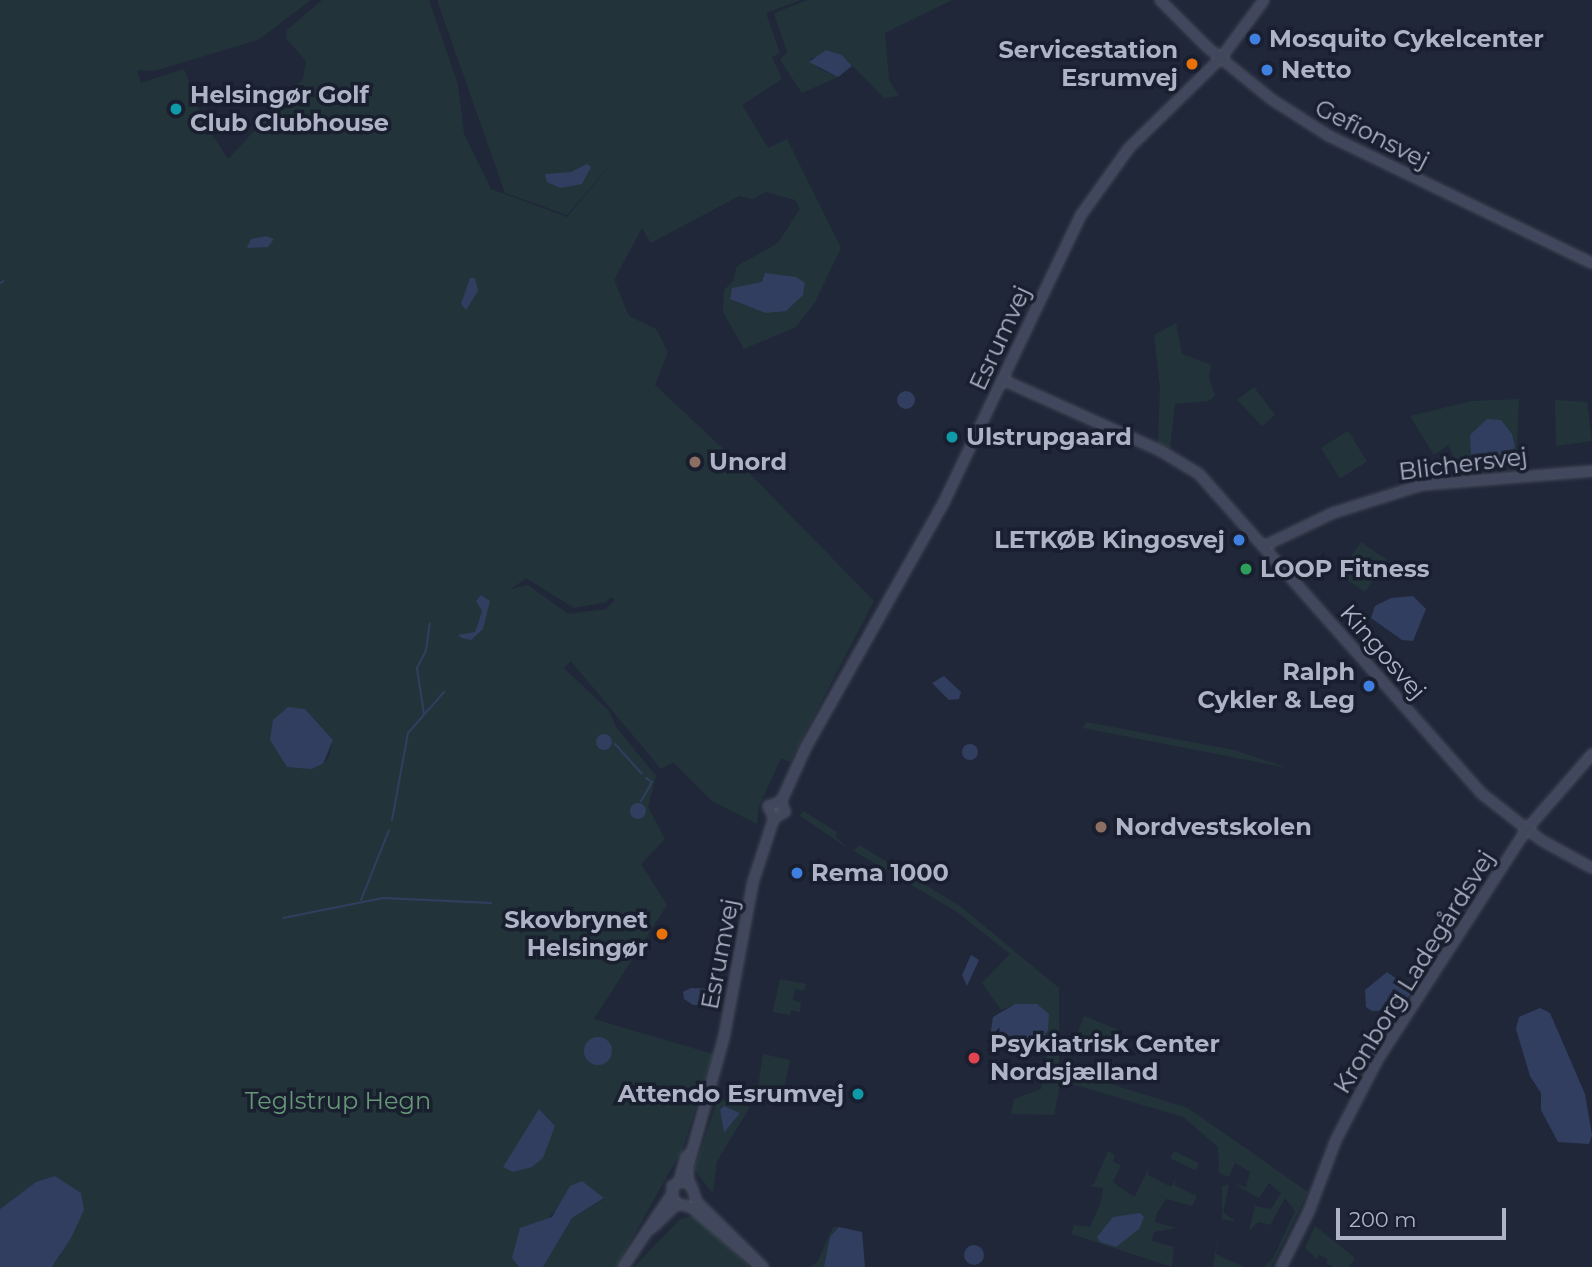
<!DOCTYPE html>
<html>
<head>
<meta charset="utf-8">
<style>
  body { margin:0 }
  #map { position:relative; width:1592px; height:1267px; overflow:hidden; background:#202739; font-family:Montserrat,sans-serif }
  div>[style] { position:absolute }
  [style*='--x'] { left:calc(var(--x)*1px); top:calc(var(--y)*1px); width:calc(var(--w)*1px); rotate:calc(var(--a)*1deg) }
  .green>* { inset:0; background:#22343a; transform-origin:0 0 }
  .water>* { inset:0; background:#313e5f }
  .round { border-radius:50% }
  .stream>* { height:2px; margin:-1px; padding:0 1px; transform-origin:1px; border-radius:1px; background:#313e5f }
  .roads { filter:drop-shadow(0 0 2px #4e5464) drop-shadow(0 0 2px #4e5464) }
  .secondary>* { height:8px; margin:-4px; padding:0 4px; transform-origin:4px; border-radius:4px; background:#41485d }
  .dots>* { width:19px; height:19px; translate:-50% -50%; box-sizing:border-box; border:4px solid #191f2e; border-radius:50% }
  span { translate:-50% -50%; white-space:nowrap; text-align:center; line-height:1.15; -webkit-text-stroke:7px #191f2e; paint-order:stroke }
  .poi-label { font-size:24px; color:#aeb4c6; font-weight:700 }
  .left { translate:0 -50%; text-align:left }
  .right { translate:-100% -50%; text-align:right }
  .street-label { font-size:24px; color:#aeb4c6 }
  .park-label { font-size:24px; color:#659777 }
  .scale { position:absolute; left:1336px; top:1208px; width:170px; height:32px; box-sizing:border-box; border:4px solid #aeb4c6; border-top:0; padding-left:9px; font-size:21px; line-height:24px; white-space:nowrap; color:#aeb4c6; -webkit-text-stroke:5px #191f2e; paint-order:stroke }
</style>
</head>
<body>
<div id="map">
  <div class="green">
    <i style="clip-path:polygon(evenodd,0 0,311px 0,258px 40px,154px 71px,137px 70px,141px 83px,184px 69px,204px 122px,228px 159px,303px 79px,306px 61px,286px 38px,287px 30px,322px 0,429px 0,458px 85px,464px 134px,491px 189px,567px 217px,619px 155px,567px 215px,505px 193px,437px 0,801px 0,766px 13px,780px 53px,772px 57px,782px 79px,742px 105px,768px 148px,787px 139px,841px 248px,815px 302px,796px 327px,744px 349px,723px 312px,724px 290px,733px 281px,737px 266px,778px 243px,800px 209px,795px 200px,766px 192px,753px 199px,739px 196px,651px 243px,642px 228px,614px 280px,629px 316px,656px 329px,668px 352px,655px 385px,749px 473px,874px 601px,790px 762px,781px 758px,759px 806px,757px 824px,712px 801px,673px 762px,661px 769px,571px 661px,564px 668px,609px 711px,616px 727px,656px 776px,648px 807px,665px 839px,641px 864px,667px 905px,594px 1019px,713px 1054px,683px 1148px,616px 1267px,543px 1267px,572px 1218px,604px 1199px,582px 1181px,512px 1258px,519px 1267px,52px 1267px,61px 1255px,36px 1182px,0 1209px,0 0,526px 578px,574px 608px,606px 602px,611px 597px,615px 600px,606px 609px,568px 614px,528px 585px,511px 589px,526px 578px,0 0,305px 709px,333px 740px,329px 757px,323px 764px,287px 767px,281px 752px,305px 709px)"></i>
    <i style="clip-path:polygon(808px 0,952px 0,885px 33px,889px 80px,899px 96px,884px 98px,842px 55px,810px 58px,819px 69px,838px 77px,802px 93px,780px 60px,787px 52px,774px 13px)"></i>
    <i style="clip-path:polygon(1176px 323px,1182px 354px,1211px 365px,1209px 378px,1215px 395px,1209px 401px,1175px 404px,1170px 448px,1158px 443px,1160px 387px,1154px 335px)"></i>
    <i style="clip-path:polygon(1254px 387px,1275px 415px,1262px 426px,1237px 400px)"></i>
    <i style="clip-path:polygon(1519px 399px,1516px 469px,1461px 473px,1448px 445px,1434px 455px,1410px 416px,1472px 401px)"></i>
    <i style="clip-path:polygon(1555px 400px,1587px 402px,1592px 441px,1556px 446px)"></i>
    <i style="left:1348px;top:431px;width:36px;height:32px;rotate:58deg"></i>
    <i style="clip-path:polygon(1361px 542px,1387px 560px,1365px 592px,1346px 579px,1349px 559px)"></i>
    <i style="clip-path:polygon(1086px 722px,1234px 750px,1288px 768px,1083px 728px)"></i>
    <i style="clip-path:polygon(803px 811px,837px 832px,836px 837px,849px 849px,800px 816px)"></i>
    <i style="clip-path:polygon(859px 845px,960px 906px,1059px 988px,1059px 1090px,1054px 1115px,1011px 1114px,1014px 1099px,1041px 1089px,1047px 1054px,1039px 1045px,1048px 1030px,1015px 1004px,1001px 1010px,982px 983px,1010px 954px,957px 912px,854px 851px)"></i>
    <i style="clip-path:polygon(780px 979px,806px 984px,804px 991px,795px 989px,793px 1000px,801px 1003px,800px 1012px,791px 1010px,790px 1015px,773px 1012px)"></i>
    <i style="clip-path:polygon(1084px 1016px,1118px 1030px,1113px 1044px,1077px 1035px)"></i>
    <i style="clip-path:polygon(763px 1054px,790px 1060px,783px 1093px,780px 1087px,758px 1088px)"></i>
    <i style="clip-path:polygon(1071px 1072px,1188px 1108px,1308px 1192px,1271px 1267px,1264px 1267px,1273px 1258px,1295px 1211px,1285px 1198px,1270px 1225px,1258px 1222px,1249px 1231px,1255px 1206px,1271px 1209px,1281px 1193px,1269px 1183px,1259px 1198px,1234px 1184px,1246px 1187px,1250px 1172px,1235px 1163px,1229px 1177px,1219px 1173px,1218px 1147px,1183px 1117px,1069px 1083px)"></i>
    <i style="clip-path:polygon(evenodd,718px 1099px,750px 1107px,717px 1161px,713px 1194px,694px 1169px,718px 1099px,722px 1106px,740px 1113px,724px 1133px,720px 1109px,722px 1106px)"></i>
    <i style="clip-path:polygon(1108px 1151px,1115px 1155px,1113px 1162px,1121px 1165px,1113px 1182px,1131px 1195px,1135px 1196px,1150px 1166px,1148px 1175px,1171px 1187px,1177px 1175px,1174px 1185px,1197px 1196px,1192px 1206px,1166px 1199px,1157px 1213px,1155px 1222px,1176px 1228px,1154px 1232px,1152px 1241px,1174px 1247px,1172px 1267px,1071px 1234px,1074px 1225px,1090px 1227px,1101px 1202px,1103px 1188px,1089px 1186px,1094px 1184px)"></i>
    <i style="left:1174px;top:1151px;width:28px;height:8px;rotate:26deg"></i>
    <i style="clip-path:polygon(1229px 1185px,1223px 1212px,1236px 1222px,1223px 1219px,1222px 1223px,1222px 1186px)"></i>
    <i style="clip-path:polygon(694px 1216px,750px 1267px,634px 1267px,680px 1219px)"></i>
    <i style="clip-path:polygon(1315px 1226px,1355px 1258px,1349px 1267px,1334px 1267px,1326px 1263px,1328px 1259px,1319px 1255px,1317px 1259px,1305px 1248px)"></i>
    <i style="clip-path:polygon(833px 1227px,839px 1227px,830px 1237px,824px 1267px,810px 1267px,818px 1261px)"></i>
    <i style="clip-path:polygon(1219px 1228px,1216px 1254px,1244px 1267px,1213px 1267px)"></i>
  </div>
  <div class="water">
    <i style="clip-path:polygon(826px 50px,842px 55px,852px 66px,838px 77px,809px 62px)"></i>
    <i class="round" style="left:358px;top:117px;width:16px;height:16px"></i>
    <i style="clip-path:polygon(587px 164px,591px 167px,582px 184px,560px 188px,547px 182px,545px 174px,571px 172px)"></i>
    <i style="clip-path:polygon(266px 236px,274px 239px,268px 247px,247px 248px,251px 239px)"></i>
    <i style="clip-path:polygon(765px 273px,796px 277px,805px 283px,803px 295px,786px 311px,766px 313px,730px 299px,732px 288px,762px 282px)"></i>
    <i style="clip-path:polygon(470px 278px,475px 278px,478px 291px,466px 310px,461px 304px)"></i>
    <i class="round" style="left:897px;top:391px;width:18px;height:18px"></i>
    <i style="clip-path:polygon(1487px 419px,1501px 420px,1512px 434px,1515px 447px,1508px 455px,1471px 456px,1470px 435px)"></i>
    <i style="clip-path:polygon(481px 595px,490px 601px,483px 629px,471px 640px,462px 638px,458px 635px,475px 632px,478px 624px,482px 611px,476px 601px)"></i>
    <i style="clip-path:polygon(1413px 596px,1426px 609px,1413px 641px,1402px 640px,1371px 618px,1375px 606px,1391px 598px)"></i>
    <i style="clip-path:polygon(944px 676px,961px 692px,959px 699px,949px 700px,932px 683px)"></i>
    <i style="clip-path:polygon(288px 707px,305px 709px,333px 740px,323px 764px,311px 769px,287px 767px,270px 740px,273px 720px)"></i>
    <i class="round" style="left:596px;top:734px;width:16px;height:16px"></i>
    <i class="round" style="left:962px;top:744px;width:16px;height:16px"></i>
    <i class="round" style="left:630px;top:803px;width:16px;height:16px"></i>
    <i style="clip-path:polygon(971px 955px,979px 960px,967px 986px,962px 975px)"></i>
    <i style="clip-path:polygon(1387px 972px,1413px 990px,1400px 1010px,1372px 1011px,1366px 1007px,1365px 990px)"></i>
    <i style="clip-path:polygon(691px 988px,721px 989px,721px 996px,713px 1005px,693px 1005px,684px 999px,683px 992px)"></i>
    <i style="clip-path:polygon(1015px 1004px,1037px 1004px,1049px 1014px,1048px 1030px,1035px 1051px,1007px 1048px,990px 1038px,993px 1017px)"></i>
    <i style="clip-path:polygon(1540px 1008px,1550px 1013px,1585px 1094px,1592px 1135px,1589px 1144px,1558px 1142px,1541px 1110px,1541px 1093px,1530px 1076px,1516px 1029px,1519px 1017px)"></i>
    <i class="round" style="left:584px;top:1037px;width:28px;height:28px"></i>
    <i style="clip-path:polygon(724px 1106px,740px 1113px,724px 1133px,720px 1109px)"></i>
    <i style="clip-path:polygon(539px 1109px,555px 1126px,543px 1158px,532px 1167px,513px 1172px,503px 1167px)"></i>
    <i style="clip-path:polygon(55px 1176px,81px 1193px,84px 1210px,71px 1238px,52px 1267px,0 1267px,0 1209px,36px 1182px)"></i>
    <i style="clip-path:polygon(582px 1181px,604px 1198px,572px 1218px,543px 1267px,519px 1267px,512px 1258px,520px 1228px,552px 1217px,570px 1186px)"></i>
    <i style="clip-path:polygon(1140px 1213px,1144px 1217px,1139px 1229px,1116px 1247px,1100px 1242px,1097px 1237px,1113px 1217px)"></i>
    <i style="clip-path:polygon(839px 1227px,862px 1232px,865px 1267px,824px 1267px,830px 1237px)"></i>
    <i class="round" style="left:964px;top:1245px;width:20px;height:20px"></i>
  </div>
  <div class="stream">
    <i style="--x:0;--y:283;--w:4;--a:-27"></i>
    <i style="--x:424;--y:714;--w:47;--a:-98.7"></i>
    <i style="--x:417;--y:668;--w:20;--a:-63"></i>
    <i style="--x:426;--y:650;--w:27;--a:-82"></i>
    <i style="--x:615;--y:744;--w:40;--a:48"></i>
    <i style="--x:641;--y:801;--w:22;--a:-60"></i>
    <i style="--x:652;--y:782;--w:7;--a:-146"></i>
    <i style="--x:392;--y:820;--w:88;--a:-79.6"></i>
    <i style="--x:408;--y:733;--w:55;--a:-48.7"></i>
    <i style="--x:361;--y:900;--w:75;--a:-68.2"></i>
    <i style="--x:283;--y:918;--w:102;--a:-11.3"></i>
    <i style="--x:383;--y:898;--w:108;--a:2.7"></i>
  </div>
  <div class="roads">
    <div class="secondary">
      <i style="--x:1160;--y:0;--w:66;--a:45"></i>
      <i style="--x:1207;--y:47;--w:82;--a:39.1"></i>
      <i style="--x:1271;--y:99;--w:69;--a:32.5"></i>
      <i style="--x:1329;--y:136;--w:292;--a:25.8"></i>
      <i style="--x:1003;--y:380;--w:173;--a:24.2"></i>
      <i style="--x:1161;--y:451;--w:44;--a:31.2"></i>
      <i style="--x:1199;--y:474;--w:426;--a:48.5"></i>
      <i style="--x:1481;--y:793;--w:76;--a:38.1"></i>
      <i style="--x:1541;--y:840;--w:58;--a:28.8"></i>
      <i style="--x:1266;--y:545;--w:74;--a:-25.5"></i>
      <i style="--x:1333;--y:513;--w:93;--a:-17.5"></i>
      <i style="--x:1422;--y:485;--w:171;--a:-4.7"></i>
      <i style="--x:781;--y:802;--w:60;--a:-65.6"></i>
      <i style="--x:806;--y:747;--w:281;--a:-60.6"></i>
      <i style="--x:944;--y:502;--w:318;--a:-64.5"></i>
      <i style="--x:1081;--y:215;--w:82;--a:-54.4"></i>
      <i style="--x:1129;--y:148;--w:129;--a:-44.4"></i>
      <i style="--x:1221;--y:58;--w:72;--a:-53.4"></i>
      <i style="--x:774;--y:818;--w:13;--a:-117"></i>
      <i style="--x:768;--y:806;--w:14;--a:-17"></i>
      <i style="--x:774;--y:818;--w:13;--a:-29"></i>
      <i style="--x:785;--y:812;--w:11;--a:-112"></i>
      <i style="--x:679;--y:1182;--w:27;--a:-75"></i>
      <i style="--x:688;--y:1183;--w:17;--a:-90"></i>
      <i style="--x:688;--y:1166;--w:134;--a:-74.4"></i>
      <i style="--x:724;--y:1037;--w:158;--a:-79.4"></i>
      <i style="--x:753;--y:882;--w:67;--a:-71.8"></i>
      <i style="--x:652;--y:1228;--w:33;--a:-44"></i>
      <i style="--x:623;--y:1267;--w:84;--a:-56.1"></i>
      <i style="--x:761;--y:1267;--w:92;--a:-139.4"></i>
      <i style="--x:691;--y:1207;--w:17;--a:-167"></i>
      <i style="--x:674;--y:1203;--w:17;--a:-97"></i>
      <i style="--x:672;--y:1186;--w:11;--a:-27"></i>
      <i style="--x:682;--y:1181;--w:10;--a:24"></i>
      <i style="--x:691;--y:1185;--w:18;--a:71"></i>
      <i style="--x:697;--y:1202;--w:93;--a:44.6"></i>
      <i style="--x:1281;--y:1267;--w:63;--a:-63.4"></i>
      <i style="--x:1309;--y:1211;--w:76;--a:-69.2"></i>
      <i style="--x:1336;--y:1140;--w:91;--a:-62.6"></i>
      <i style="--x:1378;--y:1059;--w:273;--a:-57.1"></i>
      <i style="--x:1526;--y:830;--w:101;--a:-49"></i>
    </div>
  </div>
  <div class="dots">
    <i style="left:1255px;top:39px;background:#3f7fe0"></i>
    <i style="left:1192px;top:64px;background:#e8710a"></i>
    <i style="left:1267px;top:70px;background:#3f7fe0"></i>
    <i style="left:176px;top:109px;background:#0f9aa8"></i>
    <i style="left:952px;top:437px;background:#0f9aa8"></i>
    <i style="left:695px;top:462px;background:#8d6e63"></i>
    <i style="left:1239px;top:540px;background:#3f7fe0"></i>
    <i style="left:1246px;top:569px;background:#2e9e5b"></i>
    <i style="left:1369px;top:686px;background:#3f7fe0"></i>
    <i style="left:1101px;top:827px;background:#8d6e63"></i>
    <i style="left:797px;top:873px;background:#3f7fe0"></i>
    <i style="left:662px;top:934px;background:#e8710a"></i>
    <i style="left:974px;top:1058px;background:#e0444e"></i>
    <i style="left:858px;top:1094px;background:#0f9aa8"></i>
  </div>
  <div class="poi-label">
    <span class="left" style="left:1269px;top:39px">Mosquito Cykelcenter</span>
    <span class="right" style="left:1178px;top:64px">Servicestation<br>Esrumvej</span>
    <span class="left" style="left:1281px;top:70px">Netto</span>
    <span class="left" style="left:190px;top:109px">Helsingør Golf<br>Club Clubhouse</span>
    <span class="left" style="left:966px;top:437px">Ulstrupgaard</span>
    <span class="left" style="left:709px;top:462px">Unord</span>
    <span class="right" style="left:1225px;top:540px">LETKØB Kingosvej</span>
    <span class="left" style="left:1260px;top:569px">LOOP Fitness</span>
    <span class="right" style="left:1355px;top:686px">Ralph<br>Cykler &amp; Leg</span>
    <span class="left" style="left:1115px;top:827px">Nordvestskolen</span>
    <span class="left" style="left:811px;top:873px">Rema 1000</span>
    <span class="right" style="left:648px;top:934px">Skovbrynet<br>Helsingør</span>
    <span class="left" style="left:990px;top:1058px">Psykiatrisk Center<br>Nordsjælland</span>
    <span class="right" style="left:844px;top:1094px">Attendo Esrumvej</span>
  </div>
  <div class="street-label">
    <span style="left:1372px;top:134px;rotate:27deg">Gefionsvej</span>
    <span style="left:1000px;top:338px;rotate:-65deg">Esrumvej</span>
    <span style="left:1463px;top:464px;rotate:-7deg">Blichersvej</span>
    <span style="left:1383px;top:652px;rotate:49deg">Kingosvej</span>
    <span style="left:720px;top:954px;rotate:-79deg">Esrumvej</span>
    <span style="left:1414px;top:972px;rotate:-58deg">Kronborg Ladegårdsvej</span>
  </div>
  <div class="park-label">
    <span style="left:338px;top:1101px">Teglstrup Hegn</span>
  </div>
  <div class="scale">200 m</div>
</div>
</body>
</html>
